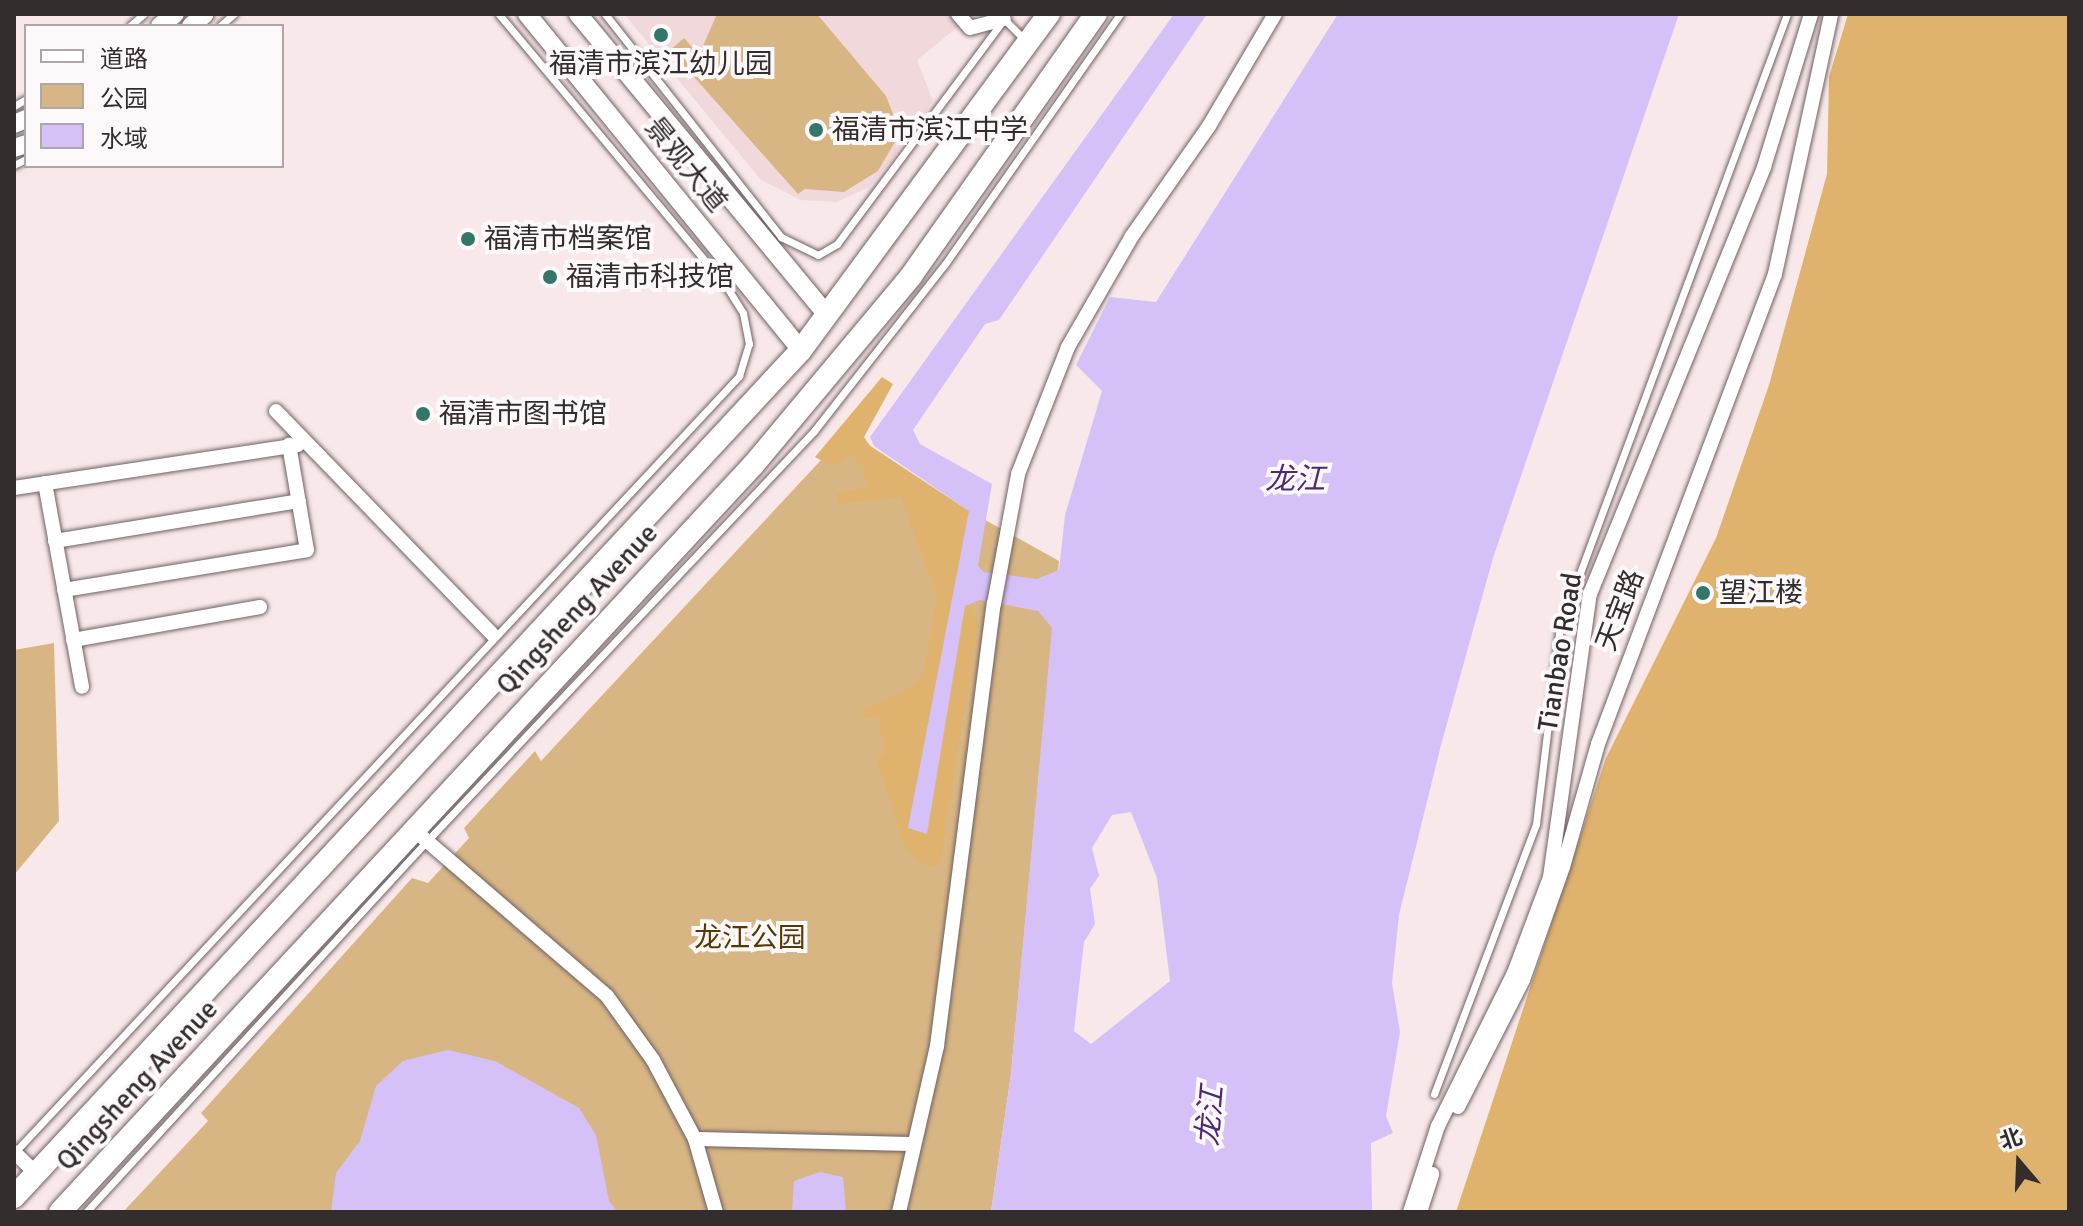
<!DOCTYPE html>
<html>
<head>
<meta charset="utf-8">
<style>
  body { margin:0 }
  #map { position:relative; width:2083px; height:1226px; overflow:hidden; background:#f9e8ea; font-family:Signika,"Noto Sans SC",sans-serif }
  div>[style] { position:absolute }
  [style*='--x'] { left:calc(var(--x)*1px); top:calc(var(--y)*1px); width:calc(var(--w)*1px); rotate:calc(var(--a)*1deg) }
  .built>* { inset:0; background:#f0d8db }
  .green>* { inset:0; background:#d8b684 }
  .forest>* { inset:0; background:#dfb26d }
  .water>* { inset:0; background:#d6c0f8 }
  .roads { filter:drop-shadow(0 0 2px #6f6163) drop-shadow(0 0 2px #6f6163) }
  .service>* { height:7px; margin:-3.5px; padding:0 3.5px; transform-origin:3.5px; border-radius:3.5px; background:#fff }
  .minor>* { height:14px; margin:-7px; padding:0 7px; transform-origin:7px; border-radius:7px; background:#fff }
  .tertiary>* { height:18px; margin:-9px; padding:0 9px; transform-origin:9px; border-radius:9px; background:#fff }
  .primary>* { height:22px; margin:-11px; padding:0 11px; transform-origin:11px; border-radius:11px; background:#fff }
  .dots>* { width:22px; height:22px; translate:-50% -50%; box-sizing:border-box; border:4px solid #fdf9fa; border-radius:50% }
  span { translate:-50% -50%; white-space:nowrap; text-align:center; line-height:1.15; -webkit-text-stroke:8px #fdf9fa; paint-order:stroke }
  .poi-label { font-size:28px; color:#342d2e }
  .left { translate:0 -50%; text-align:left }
  .street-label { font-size:28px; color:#342d2e }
  .park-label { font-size:28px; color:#583a00 }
  .water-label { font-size:30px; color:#4f2777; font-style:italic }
  .frame { position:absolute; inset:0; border:16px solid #342d2e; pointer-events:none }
  .legend { position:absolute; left:24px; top:24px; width:260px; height:144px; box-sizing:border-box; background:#fdf9fa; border:2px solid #ada7a8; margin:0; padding:10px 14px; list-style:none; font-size:24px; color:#342d2e }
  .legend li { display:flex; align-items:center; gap:16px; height:40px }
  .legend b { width:40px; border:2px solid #ada7a8 }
  .north { position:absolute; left:1979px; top:1122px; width:80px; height:80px; -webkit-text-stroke:6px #fdf9fa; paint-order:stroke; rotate:341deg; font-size:22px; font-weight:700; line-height:32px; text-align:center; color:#342d2e }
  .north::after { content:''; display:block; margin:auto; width:28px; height:36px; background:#342d2e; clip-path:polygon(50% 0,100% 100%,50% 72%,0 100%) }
</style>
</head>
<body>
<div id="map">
  <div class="built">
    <i style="clip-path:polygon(624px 14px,974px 14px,917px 60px,933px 101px,892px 159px,869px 187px,837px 202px,801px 200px,761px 180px)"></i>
  </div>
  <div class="green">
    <i style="clip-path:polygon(717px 14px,817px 14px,886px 96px,895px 119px,895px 142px,878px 171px,844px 192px,805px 189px,798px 194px,670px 50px,684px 38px,699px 55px)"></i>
    <i style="clip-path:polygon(848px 431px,969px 511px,1059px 561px,1011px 1074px,991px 1212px,123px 1212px,208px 1121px,201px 1113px,412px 878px,428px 883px,469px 838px,464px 828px,535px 751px,541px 761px)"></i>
    <i style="clip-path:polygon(54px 643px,59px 821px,14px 875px,14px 650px)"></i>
  </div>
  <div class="forest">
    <i style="clip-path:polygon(1848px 14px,2069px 14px,2069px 1212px,1456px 1212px,1606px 758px,1716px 538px,1769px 385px,1827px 174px,1829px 77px)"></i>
    <i style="clip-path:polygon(882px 377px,893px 384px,864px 437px,872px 449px,969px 511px,908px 827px,927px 833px,958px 622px,965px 605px,971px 606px,978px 621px,941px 862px,934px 867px,920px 864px,902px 841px,877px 760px,885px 752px,878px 717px,865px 718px,861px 709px,902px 693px,923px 675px,937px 598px,901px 497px,839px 504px,836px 493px,867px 487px,863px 468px,852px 455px,831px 466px,815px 457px)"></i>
  </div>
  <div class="water">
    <i style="clip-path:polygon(evenodd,1174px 14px,1207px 14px,999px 320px,985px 324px,913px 430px,920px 444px,992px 484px,978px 566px,984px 572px,1037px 579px,1059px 570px,1065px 515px,1102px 391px,1076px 365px,1110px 297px,1156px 302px,1338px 14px,1679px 14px,1493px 558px,1441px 745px,1399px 915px,1392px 983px,1400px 1032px,1386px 1116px,1393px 1133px,1371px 1143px,1372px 1212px,991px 1212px,1011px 1074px,1052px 628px,1038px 611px,980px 600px,965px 606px,927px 834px,908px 828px,969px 511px,874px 446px,870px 437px,1174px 14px,1131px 812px,1157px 878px,1170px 981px,1091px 1044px,1074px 1031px,1084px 942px,1095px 924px,1090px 889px,1099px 876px,1092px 848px,1112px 815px,1131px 812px)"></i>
    <i style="clip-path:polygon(448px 1050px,495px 1061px,579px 1108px,596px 1135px,609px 1201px,618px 1212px,331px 1212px,336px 1173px,360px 1141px,376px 1086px,403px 1061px)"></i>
    <i style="clip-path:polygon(820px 1172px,843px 1177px,846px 1212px,792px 1212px,794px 1181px)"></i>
  </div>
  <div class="roads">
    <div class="service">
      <i style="--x:605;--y:14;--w:284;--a:51.7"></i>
      <i style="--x:781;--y:237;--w:41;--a:25.9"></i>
      <i style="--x:818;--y:255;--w:22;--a:-30"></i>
      <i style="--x:837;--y:244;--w:277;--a:-53.4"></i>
      <i style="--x:1004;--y:19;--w:30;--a:45"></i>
      <i style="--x:130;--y:26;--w:18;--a:-41"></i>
      <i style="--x:220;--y:26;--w:18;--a:-41"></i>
      <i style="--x:14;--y:106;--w:14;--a:-30"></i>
      <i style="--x:14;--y:165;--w:13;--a:-27"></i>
      <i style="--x:1434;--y:1094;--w:289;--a:-69.3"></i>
      <i style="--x:1536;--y:824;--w:198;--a:-83.1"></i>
      <i style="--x:1560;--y:627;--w:654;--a:-69.68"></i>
      <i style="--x:14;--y:1153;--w:1063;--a:-46.98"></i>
      <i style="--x:739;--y:376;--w:34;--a:-73"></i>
      <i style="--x:749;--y:344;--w:32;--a:-101"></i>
      <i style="--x:743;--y:313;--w:31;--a:-122"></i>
      <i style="--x:727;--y:287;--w:356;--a:-129.9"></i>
      <i style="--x:86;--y:1212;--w:501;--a:-47.43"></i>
      <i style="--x:425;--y:843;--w:567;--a:-46.64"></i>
      <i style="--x:814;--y:431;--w:212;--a:-51.9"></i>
      <i style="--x:945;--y:264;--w:305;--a:-55"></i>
    </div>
    <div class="minor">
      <i style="--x:958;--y:14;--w:18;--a:49"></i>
      <i style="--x:970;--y:28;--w:35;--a:-15"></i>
      <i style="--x:276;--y:411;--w:312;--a:45.9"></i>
      <i style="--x:45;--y:483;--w:207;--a:79.7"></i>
      <i style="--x:14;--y:488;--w:287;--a:-8.6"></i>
      <i style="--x:55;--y:541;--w:247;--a:-9.3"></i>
      <i style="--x:64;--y:590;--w:246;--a:-9.3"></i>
      <i style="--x:307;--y:550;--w:107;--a:-99.7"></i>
      <i style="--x:73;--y:640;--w:190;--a:-10"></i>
      <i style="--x:413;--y:829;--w:256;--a:40.7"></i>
      <i style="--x:607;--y:996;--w:79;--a:54.3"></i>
      <i style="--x:653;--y:1060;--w:89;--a:62"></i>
      <i style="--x:695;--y:1139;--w:76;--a:74"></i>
      <i style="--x:1458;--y:1107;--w:143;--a:-62.9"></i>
      <i style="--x:1523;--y:980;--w:120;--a:-70.5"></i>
      <i style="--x:1563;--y:867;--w:128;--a:-74.1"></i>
      <i style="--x:1598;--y:744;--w:502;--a:-69.36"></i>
      <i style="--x:1775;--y:274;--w:266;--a:-77.8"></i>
      <i style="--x:695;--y:1139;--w:219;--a:1.3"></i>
      <i style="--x:14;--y:1152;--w:30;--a:44"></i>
      <i style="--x:899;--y:1212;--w:170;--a:-77.1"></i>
      <i style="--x:937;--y:1046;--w:446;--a:-82.7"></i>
      <i style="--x:994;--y:604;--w:132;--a:-79.5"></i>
      <i style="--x:1018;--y:474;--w:136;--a:-68.5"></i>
      <i style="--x:1068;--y:347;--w:128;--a:-60"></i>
      <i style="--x:1132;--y:236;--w:134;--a:-55"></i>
      <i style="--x:1209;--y:126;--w:130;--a:-59.5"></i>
      <i style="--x:1410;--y:1212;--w:90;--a:-72"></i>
      <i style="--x:1438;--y:1126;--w:171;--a:-63.6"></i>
      <i style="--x:1514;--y:973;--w:103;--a:-69.4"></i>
      <i style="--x:1550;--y:877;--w:286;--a:-82"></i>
      <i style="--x:1590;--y:594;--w:461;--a:-67.8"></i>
      <i style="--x:1764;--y:167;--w:160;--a:-72.9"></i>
      <i style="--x:1420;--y:1212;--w:40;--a:-72"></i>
    </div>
    <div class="tertiary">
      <i style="--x:527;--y:14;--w:434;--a:50.8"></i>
      <i style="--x:578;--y:14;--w:392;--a:50.4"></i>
      <i style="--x:160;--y:26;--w:19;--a:-39"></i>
      <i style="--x:191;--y:26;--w:18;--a:-41"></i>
      <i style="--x:14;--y:124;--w:13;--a:-23"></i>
      <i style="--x:14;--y:148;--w:13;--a:-18"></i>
    </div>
    <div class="primary">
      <i style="--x:14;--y:1197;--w:1156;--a:-47.1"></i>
      <i style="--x:801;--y:350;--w:418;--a:-53.6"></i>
      <i style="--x:60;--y:1212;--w:1020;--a:-47.14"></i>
      <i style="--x:754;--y:464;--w:245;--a:-50.1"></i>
      <i style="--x:911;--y:276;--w:321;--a:-54.8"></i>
    </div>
  </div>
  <div class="dots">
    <i style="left:661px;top:35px;background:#347768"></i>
    <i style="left:816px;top:130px;background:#347768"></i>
    <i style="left:468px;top:239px;background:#347768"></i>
    <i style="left:550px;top:277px;background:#347768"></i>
    <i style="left:423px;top:414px;background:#347768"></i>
    <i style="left:1703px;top:593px;background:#347768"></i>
  </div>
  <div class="poi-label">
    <span style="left:661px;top:64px">福清市滨江幼儿园</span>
    <span class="left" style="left:832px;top:130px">福清市滨江中学</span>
    <span class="left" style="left:484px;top:239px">福清市档案馆</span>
    <span class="left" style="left:566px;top:277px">福清市科技馆</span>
    <span class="left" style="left:439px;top:414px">福清市图书馆</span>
    <span class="left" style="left:1719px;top:593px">望江楼</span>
  </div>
  <div class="street-label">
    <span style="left:686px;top:165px;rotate:51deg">景观大道</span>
    <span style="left:577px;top:609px;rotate:-47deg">Qingsheng Avenue</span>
    <span style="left:1620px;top:610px;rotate:-69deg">天宝路</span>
    <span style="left:1560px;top:652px;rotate:-81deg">Tianbao Road</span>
    <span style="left:137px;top:1085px;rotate:-47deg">Qingsheng Avenue</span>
  </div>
  <div class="park-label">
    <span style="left:750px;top:938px">龙江公园</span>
  </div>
  <div class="water-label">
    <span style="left:1295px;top:480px">龙江</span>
    <span style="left:1211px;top:1116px;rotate:-85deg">龙江</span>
  </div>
  <div class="frame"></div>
  <ul class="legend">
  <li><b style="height:10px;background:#fff"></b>道路</li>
  <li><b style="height:22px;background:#d8b684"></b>公园</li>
  <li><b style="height:22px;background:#d6c0f8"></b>水域</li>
  </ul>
  <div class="north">北</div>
</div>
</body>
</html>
